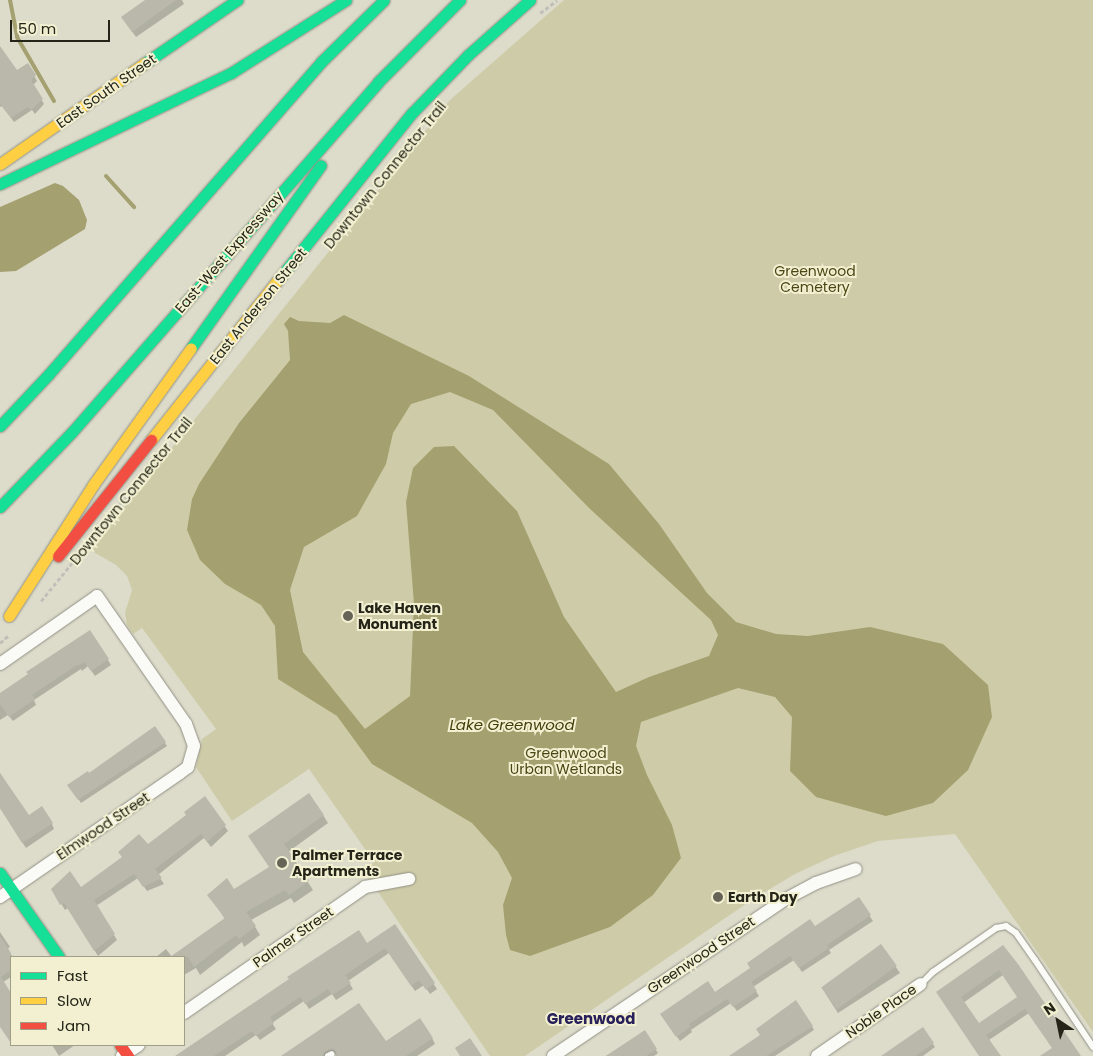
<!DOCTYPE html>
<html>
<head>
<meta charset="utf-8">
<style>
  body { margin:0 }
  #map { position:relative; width:1093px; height:1056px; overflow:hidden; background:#dddccb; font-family:Poppins,sans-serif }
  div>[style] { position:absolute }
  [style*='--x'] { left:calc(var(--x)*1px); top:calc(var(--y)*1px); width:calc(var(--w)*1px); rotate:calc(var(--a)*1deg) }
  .green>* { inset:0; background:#cecca8 }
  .water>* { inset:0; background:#a4a06f }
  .shadow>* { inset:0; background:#0003 }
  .stream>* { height:4px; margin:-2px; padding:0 2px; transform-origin:2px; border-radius:2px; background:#a4a06f }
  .building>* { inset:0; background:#b9b8ab; transform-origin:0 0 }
  .path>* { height:2.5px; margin-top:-1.25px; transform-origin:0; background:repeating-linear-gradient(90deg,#c0c0ba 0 4px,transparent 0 6.5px) }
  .roads { filter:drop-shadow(0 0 1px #919084) drop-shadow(0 0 1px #919084) }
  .lane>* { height:6px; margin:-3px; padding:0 3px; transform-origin:3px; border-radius:3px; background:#fafaf7 }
  .street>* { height:12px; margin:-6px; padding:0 6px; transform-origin:6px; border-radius:6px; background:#fafaf7 }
  .fast>* { height:11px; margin:-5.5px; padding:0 5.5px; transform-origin:5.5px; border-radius:5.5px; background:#16e098 }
  .slow>* { height:11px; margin:-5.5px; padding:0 5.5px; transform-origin:5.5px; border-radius:5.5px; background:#ffcf43 }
  .jam>* { height:11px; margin:-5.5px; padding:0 5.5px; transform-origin:5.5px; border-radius:5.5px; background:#f24e42 }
  .dots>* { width:14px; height:14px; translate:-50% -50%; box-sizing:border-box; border:2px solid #f2f0d1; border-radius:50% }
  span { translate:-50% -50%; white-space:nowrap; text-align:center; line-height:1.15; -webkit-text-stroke:4px #f2f0d1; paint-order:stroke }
  .street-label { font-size:14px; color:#242418 }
  .park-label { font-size:14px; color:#4a4614 }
  .poi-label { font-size:14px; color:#242418; font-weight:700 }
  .left { translate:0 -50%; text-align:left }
  .water-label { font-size:15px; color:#423e0a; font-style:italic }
  .neighbourhood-label { font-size:15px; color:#28205a; font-weight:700 }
  .legend { position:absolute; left:10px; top:956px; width:175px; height:90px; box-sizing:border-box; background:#f2f0d1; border:1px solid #a09e87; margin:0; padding:6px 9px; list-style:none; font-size:15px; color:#242418 }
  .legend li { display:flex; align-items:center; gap:10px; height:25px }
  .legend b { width:25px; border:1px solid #a09e87 }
  .north { position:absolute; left:1033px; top:996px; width:50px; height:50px; -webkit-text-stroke:4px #f2f0d1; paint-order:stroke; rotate:326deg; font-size:14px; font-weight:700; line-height:20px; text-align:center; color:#242418 }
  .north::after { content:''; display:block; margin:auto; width:18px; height:22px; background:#242418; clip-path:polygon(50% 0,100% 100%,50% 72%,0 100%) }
  .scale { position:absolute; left:10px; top:20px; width:100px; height:22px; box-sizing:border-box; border:2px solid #242418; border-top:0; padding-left:6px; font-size:15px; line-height:18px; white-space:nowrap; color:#242418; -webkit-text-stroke:4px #f2f0d1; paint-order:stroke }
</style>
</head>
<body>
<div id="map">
  <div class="green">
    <i style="clip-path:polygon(564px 0,1093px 0,1093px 1032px,955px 834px,878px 841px,834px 856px,795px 874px,753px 899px,525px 1056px,490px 1056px,363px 870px,374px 862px,309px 769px,232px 821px,196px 767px,202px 739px,216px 729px,142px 628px,133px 634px,127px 625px,125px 613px,132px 590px,127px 576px,116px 565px,90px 550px,450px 100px)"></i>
  </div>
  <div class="water">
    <i style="clip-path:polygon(55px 183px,63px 186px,79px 200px,87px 220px,85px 229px,16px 271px,0 272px,0 207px)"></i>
    <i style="clip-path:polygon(evenodd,344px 315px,469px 376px,609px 464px,659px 524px,707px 593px,736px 622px,776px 634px,808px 636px,870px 627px,943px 644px,988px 685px,992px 717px,968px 770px,933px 803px,886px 816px,816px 797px,790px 771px,792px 717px,775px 697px,738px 688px,641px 722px,636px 746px,647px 775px,672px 825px,681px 858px,653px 895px,610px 927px,530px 956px,510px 950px,506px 935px,503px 905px,512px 878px,498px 852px,472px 823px,372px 764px,337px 716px,278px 679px,275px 626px,261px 605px,225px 584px,200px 560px,187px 530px,192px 499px,199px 484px,239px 423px,290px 360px,288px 331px,284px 324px,290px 317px,299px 321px,330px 323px,344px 315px,450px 392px,493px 410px,589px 508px,711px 620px,718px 635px,709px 656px,649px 677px,616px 692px,564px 617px,517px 511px,454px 446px,434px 447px,413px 468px,406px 502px,414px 604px,410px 696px,365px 729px,303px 652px,290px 590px,304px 547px,357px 516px,386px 464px,393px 433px,411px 404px,450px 392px)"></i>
  </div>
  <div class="shadow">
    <i style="clip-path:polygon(147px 0,182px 0,184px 4px,136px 37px,126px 23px)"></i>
    <i style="clip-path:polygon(0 47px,17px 72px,28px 65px,37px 81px,33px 85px,44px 104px,35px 114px,32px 110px,14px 122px,2px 106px,0 107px)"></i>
    <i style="clip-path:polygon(90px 632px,111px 665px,95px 676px,88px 666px,82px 671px,81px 669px,34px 700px,36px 705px,13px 721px,8px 715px,0 720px,0 694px)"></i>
    <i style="clip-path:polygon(155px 727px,167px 746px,81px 803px,69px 785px,89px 774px)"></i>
    <i style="clip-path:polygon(0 773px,28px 817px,52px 824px,54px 829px,26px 848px,0 808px)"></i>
    <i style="clip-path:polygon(205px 798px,228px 831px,211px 847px,204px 838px,158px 875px,164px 884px,147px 891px,138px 878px,96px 906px,117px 940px,98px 956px,68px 908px,65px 910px,53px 890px,81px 889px,148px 846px,187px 816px)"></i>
    <i style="clip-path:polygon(323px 815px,328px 823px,288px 852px,313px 890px,294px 903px,291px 898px,251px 920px,260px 935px,244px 947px,242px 942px,200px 975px,196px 968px,184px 975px,184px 957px,173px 957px,225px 919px,209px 895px,233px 891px,270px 867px,254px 844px)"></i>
    <i style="clip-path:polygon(858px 899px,873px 921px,829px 950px,831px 953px,802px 972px,794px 960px,753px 987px,759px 996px,737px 1011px,731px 1003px,691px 1030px,692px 1032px,680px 1041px,665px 1019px,714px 993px)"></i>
    <i style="clip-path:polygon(395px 926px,437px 989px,430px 994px,424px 985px,415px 991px,389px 953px,348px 981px,353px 989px,336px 1000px,332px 994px,309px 1009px,304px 1001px,272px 1023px,276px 1029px,260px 1040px,256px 1035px,225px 1056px,177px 1056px,367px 944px)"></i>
    <i style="clip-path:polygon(0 932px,10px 947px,7px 949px,13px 957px,11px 977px,0 984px)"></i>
    <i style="clip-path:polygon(881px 946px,900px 973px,838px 1013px,825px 993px)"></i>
    <i style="clip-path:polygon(evenodd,1003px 947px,1079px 1056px,1043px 1056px,1053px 1049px,1029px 1013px,989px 1040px,999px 1056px,980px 1056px,941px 998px,1003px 947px,1003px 975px,1019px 998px,978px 1025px,963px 1003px,1003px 975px)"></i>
    <i style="clip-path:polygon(166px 949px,172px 957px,156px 957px)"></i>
    <i style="clip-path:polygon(359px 1005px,386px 1042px,432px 1038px,435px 1044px,417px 1056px,340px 1056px,332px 1053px,327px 1056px,283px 1056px)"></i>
    <i style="clip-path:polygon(812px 1026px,814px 1030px,775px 1056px,731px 1056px)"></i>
    <i style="clip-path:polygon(644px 1032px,658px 1053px,654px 1056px,606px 1056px)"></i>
    <i style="clip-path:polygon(933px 1044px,935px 1047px,923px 1056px,883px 1056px)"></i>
    <i style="clip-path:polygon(52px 1045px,75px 1045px,59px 1056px)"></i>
  </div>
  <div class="stream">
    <i style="--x:10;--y:0;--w:38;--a:79"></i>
    <i style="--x:17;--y:37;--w:74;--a:60"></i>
    <i style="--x:106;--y:176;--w:42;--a:47.9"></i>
  </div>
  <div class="building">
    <i style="clip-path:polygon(145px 0,176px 0,132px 32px,121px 17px)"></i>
    <i style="clip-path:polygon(0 46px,17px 70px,28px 63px,36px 75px,31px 80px,43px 99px,31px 110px,28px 107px,11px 118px,0 104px)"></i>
    <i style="clip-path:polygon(90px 630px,109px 659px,91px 671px,84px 662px,78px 666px,77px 665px,32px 695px,35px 699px,9px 717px,0 704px,0 693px,28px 674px,26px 672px)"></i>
    <i style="clip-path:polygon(155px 726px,166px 742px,78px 800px,67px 785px,88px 771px,89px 773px)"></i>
    <i style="clip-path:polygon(0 773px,29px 815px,42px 806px,53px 823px,22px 843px,0 808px)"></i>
    <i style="clip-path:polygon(309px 793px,324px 815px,284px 844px,309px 881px,289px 895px,285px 890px,246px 912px,256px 926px,239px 939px,236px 935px,194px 967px,188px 957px,170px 957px,225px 918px,207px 895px,227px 878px,234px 889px,269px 867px,248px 836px)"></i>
    <i style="clip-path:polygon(205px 796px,226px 825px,207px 842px,201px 834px,155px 869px,162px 878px,143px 887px,134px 874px,94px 900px,115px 934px,94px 951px,64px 903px,60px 905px,51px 889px,70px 871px,81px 887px,122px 857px,118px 852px,139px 834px,148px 844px,186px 815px,184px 812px)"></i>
    <i style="clip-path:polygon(859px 897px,871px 915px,827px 945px,829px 948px,799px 968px,790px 956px,751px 982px,757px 991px,733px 1007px,727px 999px,689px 1024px,690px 1027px,676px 1037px,660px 1014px,708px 981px,715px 992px,750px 968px,747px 963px,810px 919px,815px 926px)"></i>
    <i style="clip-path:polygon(395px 924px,435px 983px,426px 990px,419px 980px,411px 986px,385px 948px,345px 975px,351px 983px,332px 995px,328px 989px,305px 1004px,300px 997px,270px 1017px,274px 1023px,256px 1036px,252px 1031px,214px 1056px,175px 1056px,289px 979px,287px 977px,359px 930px,367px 943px)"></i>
    <i style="clip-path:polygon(0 936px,11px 953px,11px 970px,1px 977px,11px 993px,11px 1043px,0 1027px)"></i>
    <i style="left:881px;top:944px;width:27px;height:74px;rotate:54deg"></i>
    <i style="clip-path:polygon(evenodd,1003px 945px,1018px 964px,1081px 1056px,1040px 1056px,1052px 1048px,1025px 1009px,986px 1035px,1001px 1056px,979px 1056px,936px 992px,1003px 945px,999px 970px,1017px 997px,979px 1023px,961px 997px,999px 970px)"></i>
    <i style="clip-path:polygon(796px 1000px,813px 1026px,766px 1056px,729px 1056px,760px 1035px,756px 1029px)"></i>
    <i style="clip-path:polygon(359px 1003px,386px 1041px,420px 1018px,433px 1038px,406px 1056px,336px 1056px,336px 1051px,332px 1049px,325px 1052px,323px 1056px,281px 1056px)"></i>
    <i style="clip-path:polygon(923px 1027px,934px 1043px,915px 1056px,881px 1056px)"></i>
    <i style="clip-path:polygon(645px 1030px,657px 1049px,646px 1056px,606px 1056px)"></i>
    <i style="clip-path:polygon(470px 1038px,482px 1056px,460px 1056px,455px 1048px)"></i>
  </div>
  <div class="path">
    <i style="--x:540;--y:13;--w:21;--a:-37"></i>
    <i style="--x:412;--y:139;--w:32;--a:-49"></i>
    <i style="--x:41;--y:601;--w:187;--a:-50.9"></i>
    <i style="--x:0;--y:643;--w:13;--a:-42"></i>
  </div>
  <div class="roads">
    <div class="lane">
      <i style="--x:921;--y:984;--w:17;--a:-45"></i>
      <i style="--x:933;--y:972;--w:77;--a:-34.9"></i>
      <i style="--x:996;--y:928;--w:10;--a:-11"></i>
      <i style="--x:1006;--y:926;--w:12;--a:35"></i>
      <i style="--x:1016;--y:933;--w:33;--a:55"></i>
      <i style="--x:1035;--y:960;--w:105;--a:56.3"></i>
      <i style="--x:328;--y:1056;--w:4;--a:-27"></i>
    </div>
    <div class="street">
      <i style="--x:0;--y:664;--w:118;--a:-35"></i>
      <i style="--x:97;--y:596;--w:156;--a:55.2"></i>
      <i style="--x:186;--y:724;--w:23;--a:70"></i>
      <i style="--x:194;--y:746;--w:22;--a:106"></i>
      <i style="--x:188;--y:767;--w:10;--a:143"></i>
      <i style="--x:180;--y:773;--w:219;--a:145.4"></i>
      <i style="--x:184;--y:1013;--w:221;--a:-34.8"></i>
      <i style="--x:365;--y:887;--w:45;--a:-10.3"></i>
      <i style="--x:122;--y:1056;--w:20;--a:-33"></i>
      <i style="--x:553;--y:1056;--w:279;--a:-34"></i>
      <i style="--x:784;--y:900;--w:36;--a:-28"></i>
      <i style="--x:816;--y:883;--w:42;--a:-19.3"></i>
      <i style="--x:817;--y:1056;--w:126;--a:-34.7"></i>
    </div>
    <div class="fast">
      <i style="--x:145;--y:63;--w:112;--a:-34.4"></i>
      <i style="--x:0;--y:184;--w:256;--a:-25.7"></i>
      <i style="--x:231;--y:73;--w:136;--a:-32.4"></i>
      <i style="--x:278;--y:280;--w:214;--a:-51.3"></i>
      <i style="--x:412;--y:113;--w:81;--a:-46"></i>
      <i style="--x:468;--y:55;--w:83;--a:-41.6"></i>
      <i style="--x:191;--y:348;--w:224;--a:-54.6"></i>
      <i style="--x:0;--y:426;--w:70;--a:-46.7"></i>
      <i style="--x:48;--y:375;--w:415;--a:-48.9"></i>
      <i style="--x:321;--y:62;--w:88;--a:-44.5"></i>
      <i style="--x:0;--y:507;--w:104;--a:-46.2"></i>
      <i style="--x:72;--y:432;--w:465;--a:-48.8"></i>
      <i style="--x:378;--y:82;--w:116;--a:-45"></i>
      <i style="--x:0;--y:873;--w:103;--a:54.9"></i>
    </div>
    <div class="slow">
      <i style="--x:0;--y:164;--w:177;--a:-34.9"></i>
      <i style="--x:151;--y:440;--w:204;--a:-51.6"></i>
      <i style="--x:9;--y:616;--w:156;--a:-57.3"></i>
      <i style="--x:93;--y:485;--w:168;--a:-54.4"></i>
    </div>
    <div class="jam">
      <i style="--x:58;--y:556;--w:149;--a:-51.3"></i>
      <i style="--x:120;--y:1045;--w:14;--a:54"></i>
    </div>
  </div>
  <div class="dots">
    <i style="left:348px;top:616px;background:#656457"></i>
    <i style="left:282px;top:863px;background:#656457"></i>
    <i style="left:718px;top:897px;background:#656457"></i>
  </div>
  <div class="street-label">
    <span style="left:106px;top:91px;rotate:-35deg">East South Street</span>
    <span style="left:385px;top:175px;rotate:-51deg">Downtown Connector Trail</span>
    <span style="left:229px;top:252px;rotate:-49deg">East-West Expressway</span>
    <span style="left:258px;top:306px;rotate:-51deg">East Anderson Street</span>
    <span style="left:131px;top:491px;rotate:-51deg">Downtown Connector Trail</span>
    <span style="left:103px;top:826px;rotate:-34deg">Elmwood Street</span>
    <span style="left:293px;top:937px;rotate:-35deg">Palmer Street</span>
    <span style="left:701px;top:955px;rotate:-34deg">Greenwood Street</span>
    <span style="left:881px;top:1011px;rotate:-35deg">Noble Place</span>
  </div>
  <div class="park-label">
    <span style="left:815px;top:279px">Greenwood<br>Cemetery</span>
    <span style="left:566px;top:761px">Greenwood<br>Urban Wetlands</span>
  </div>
  <div class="poi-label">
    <span class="left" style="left:358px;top:616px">Lake Haven<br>Monument</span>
    <span class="left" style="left:292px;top:863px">Palmer Terrace<br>Apartments</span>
    <span class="left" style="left:728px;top:897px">Earth Day</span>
  </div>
  <div class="water-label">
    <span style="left:512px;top:725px">Lake Greenwood</span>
  </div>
  <div class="neighbourhood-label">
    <span style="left:591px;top:1019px">Greenwood</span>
  </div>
  <ul class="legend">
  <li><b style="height:6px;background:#16e098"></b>Fast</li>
  <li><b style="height:6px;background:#ffcf43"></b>Slow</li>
  <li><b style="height:6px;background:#f24e42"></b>Jam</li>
  </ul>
  <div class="north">N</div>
  <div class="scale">50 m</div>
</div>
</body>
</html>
